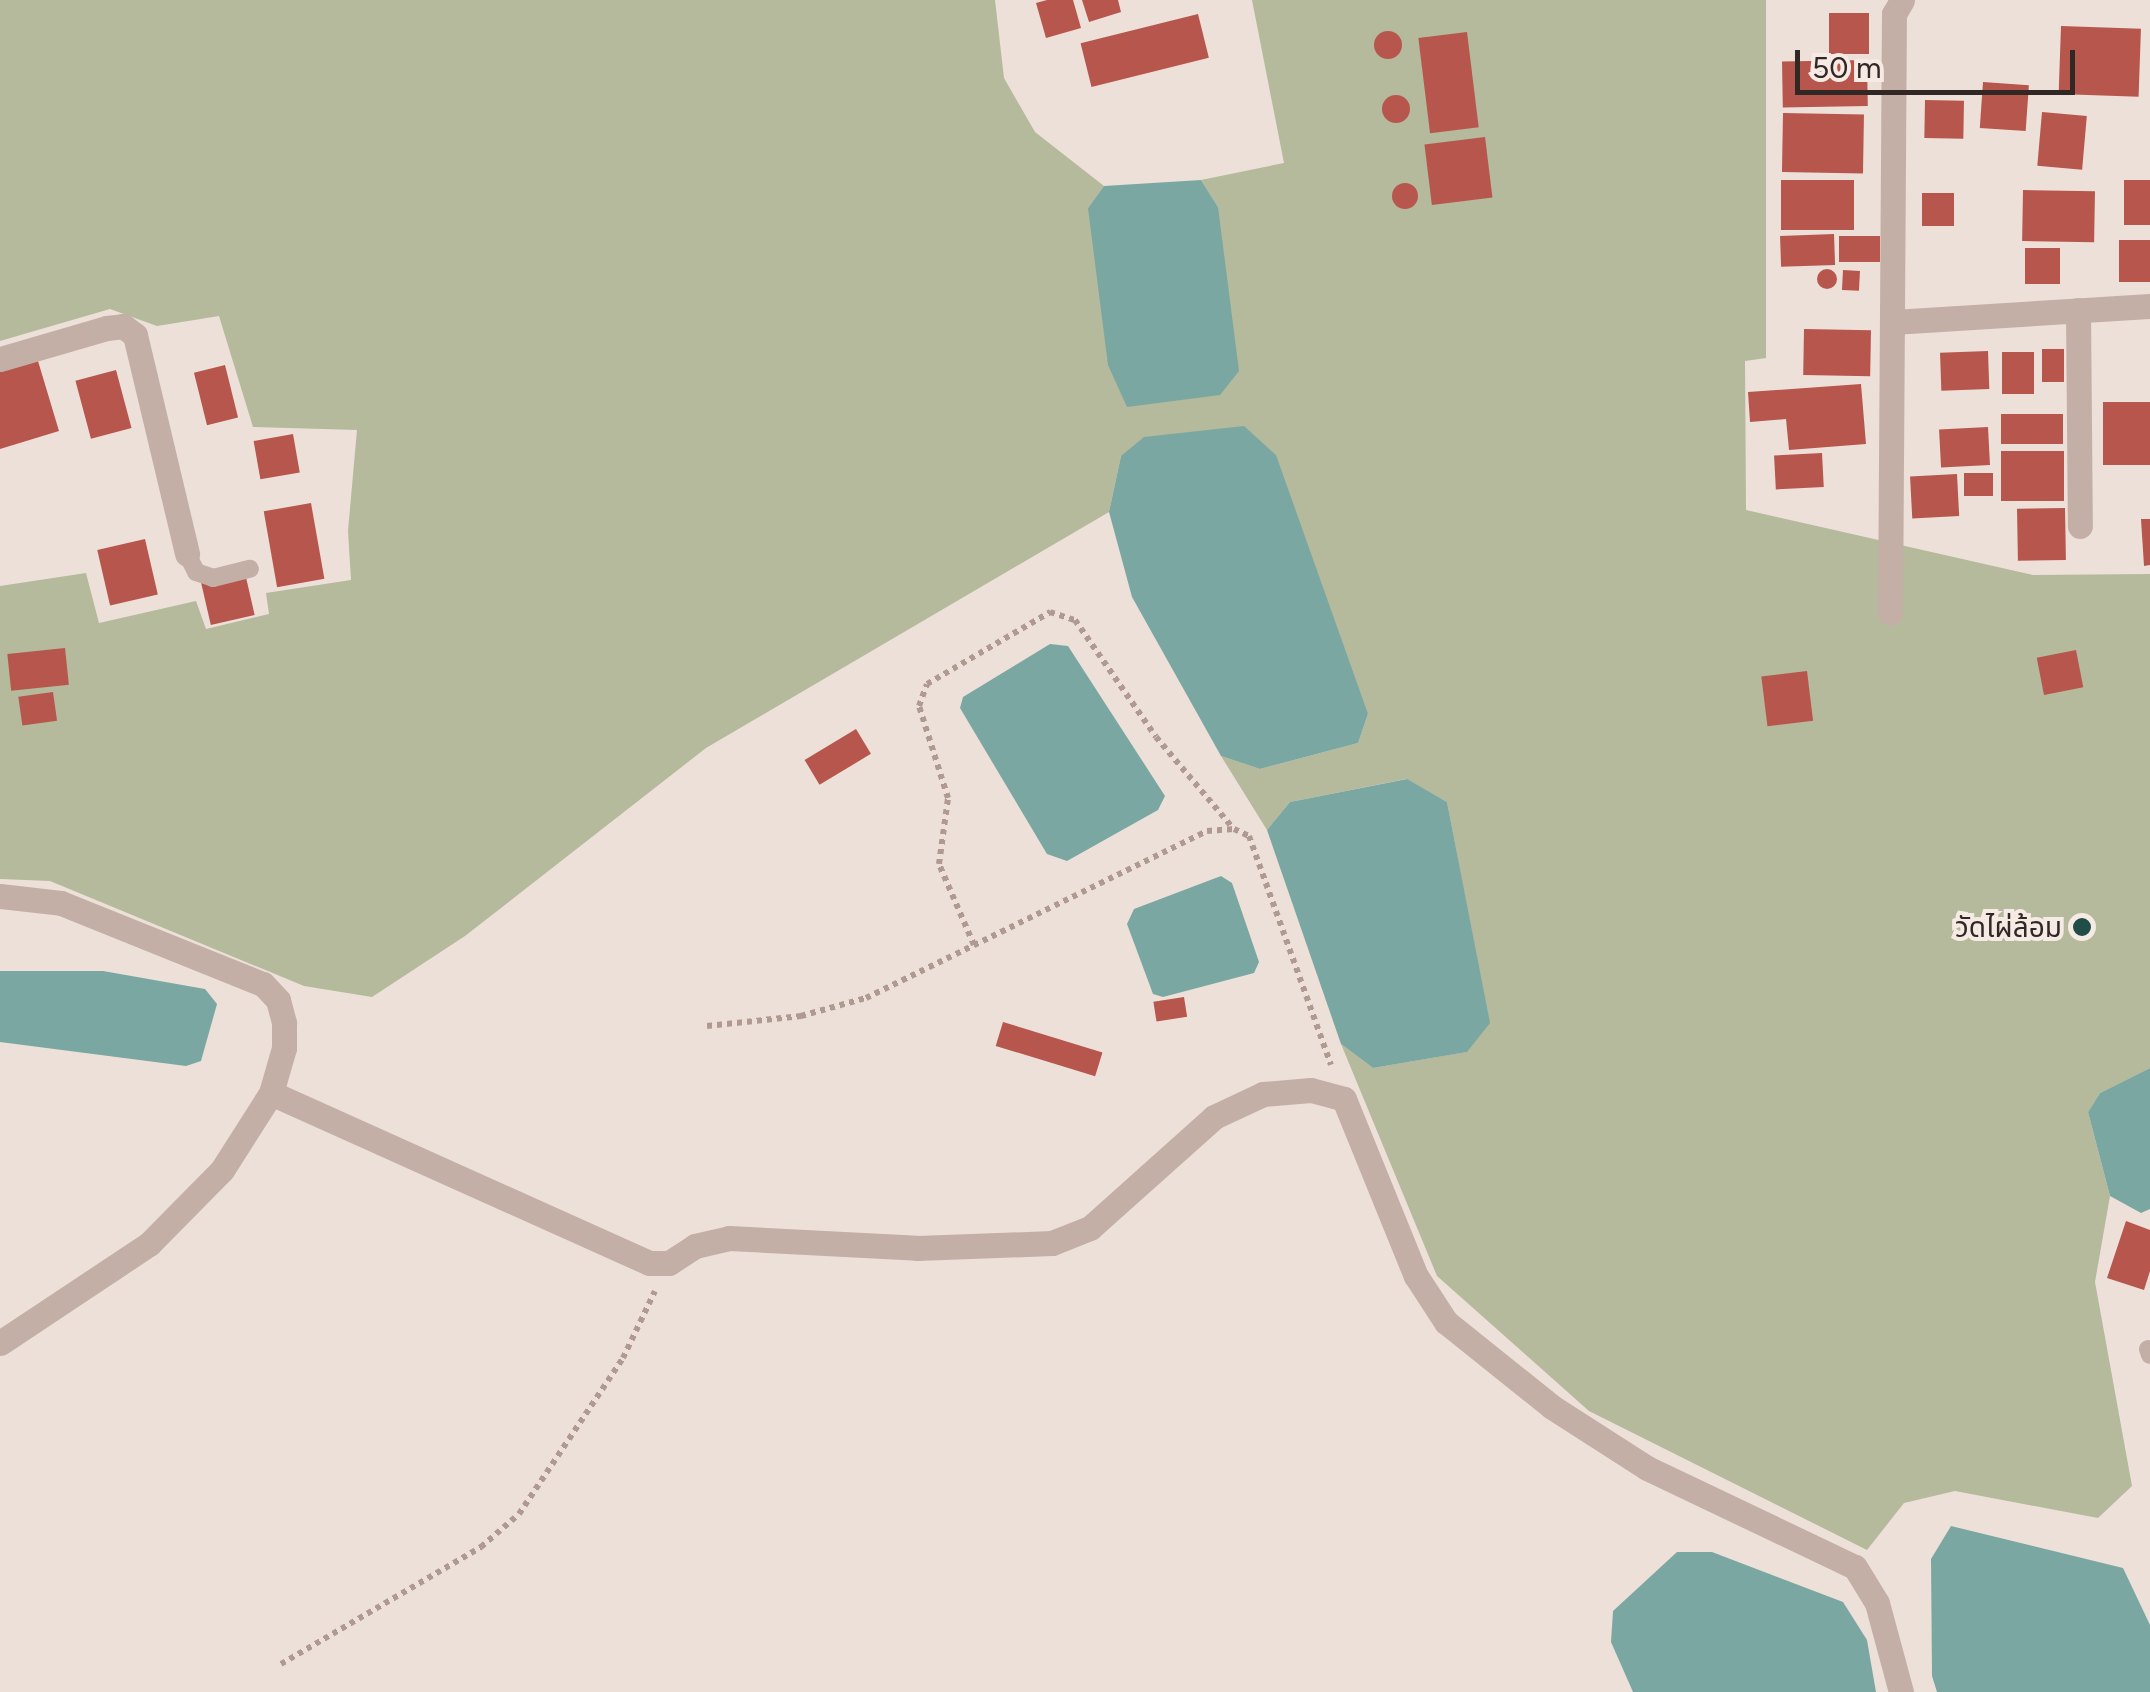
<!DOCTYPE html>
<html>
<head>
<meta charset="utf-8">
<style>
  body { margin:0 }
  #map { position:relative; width:2150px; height:1692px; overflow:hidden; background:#ede0d8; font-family:Figtree,"Noto Sans Thai",sans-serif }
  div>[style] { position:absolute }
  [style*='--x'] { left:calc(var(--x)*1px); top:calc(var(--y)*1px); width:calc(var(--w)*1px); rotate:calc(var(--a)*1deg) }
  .green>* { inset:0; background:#b4ba9b }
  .water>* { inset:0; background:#7ba7a2 }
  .building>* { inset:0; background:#b7564d; transform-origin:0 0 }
  .round { border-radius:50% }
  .path>* { height:6px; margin-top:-3px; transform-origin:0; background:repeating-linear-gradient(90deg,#af9991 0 5px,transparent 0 10px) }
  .service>* { height:18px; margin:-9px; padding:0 9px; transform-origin:9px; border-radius:9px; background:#c4afa6 }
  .minor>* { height:25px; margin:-12.5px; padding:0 12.5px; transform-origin:12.5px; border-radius:12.5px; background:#c4afa6 }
  .dots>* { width:28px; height:28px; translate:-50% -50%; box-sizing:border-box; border:5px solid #f6ebe4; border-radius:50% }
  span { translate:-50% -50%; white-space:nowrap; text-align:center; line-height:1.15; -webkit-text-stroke:8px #f6ebe4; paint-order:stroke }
  .poi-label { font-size:28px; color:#312826 }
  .right { translate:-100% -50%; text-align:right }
  .scale { position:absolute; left:1795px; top:50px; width:280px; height:45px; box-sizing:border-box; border:5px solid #312826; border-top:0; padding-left:12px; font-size:30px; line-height:35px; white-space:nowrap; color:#312826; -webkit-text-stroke:8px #f6ebe4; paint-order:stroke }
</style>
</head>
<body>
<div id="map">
  <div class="green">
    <i style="clip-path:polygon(0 0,995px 0,1004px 78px,1035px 132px,1104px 186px,1088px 208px,1218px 207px,1201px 180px,1284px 163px,1252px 0,1766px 0,1766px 358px,1745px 361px,1746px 510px,2033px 575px,2150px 574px,2150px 1068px,2100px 1093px,2088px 1112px,2110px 1196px,2095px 1282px,2132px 1486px,2098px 1518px,1955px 1491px,1904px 1503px,1867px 1550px,1589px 1411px,1437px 1276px,1341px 1044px,1373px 1068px,1466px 1052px,1489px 1023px,1447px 802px,1406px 779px,1290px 802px,1267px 830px,1221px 756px,1260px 769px,1358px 743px,1368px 714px,1121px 456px,1109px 512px,706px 748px,465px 936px,372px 997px,304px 986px,50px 881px,0 879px,0 586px,86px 573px,99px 623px,196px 601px,206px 629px,269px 614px,266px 593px,351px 580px,348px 531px,357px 430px,253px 427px,219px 316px,157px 326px,110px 309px,0 341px)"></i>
  </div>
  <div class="water">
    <i style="clip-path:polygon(1201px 180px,1218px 207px,1239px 371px,1220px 395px,1127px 407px,1108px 365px,1088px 208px,1104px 186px)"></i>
    <i style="clip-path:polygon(1244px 426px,1276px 455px,1368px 714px,1358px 743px,1260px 769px,1221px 756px,1132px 597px,1109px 512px,1121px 456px,1144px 437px)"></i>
    <i style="clip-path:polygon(1050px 644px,1068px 646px,1165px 796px,1158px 810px,1067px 861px,1047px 854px,960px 708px,963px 697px)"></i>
    <i style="clip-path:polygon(1407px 779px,1447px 802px,1490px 1023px,1467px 1052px,1373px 1068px,1341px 1044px,1267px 830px,1290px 802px)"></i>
    <i style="clip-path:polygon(1221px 876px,1232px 883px,1259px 962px,1254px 973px,1163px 997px,1153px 994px,1127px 924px,1134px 909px)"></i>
    <i style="clip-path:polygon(0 971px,103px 971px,205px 989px,217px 1004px,201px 1061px,186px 1066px,0 1042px)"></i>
    <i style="clip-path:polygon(2150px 1068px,2150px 1209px,2141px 1213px,2110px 1196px,2088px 1112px,2100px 1093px)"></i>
    <i style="clip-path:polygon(1951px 1526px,2123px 1568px,2150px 1625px,2150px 1692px,1937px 1692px,1932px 1676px,1931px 1559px)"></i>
    <i style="clip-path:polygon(1677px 1552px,1712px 1552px,1843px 1602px,1867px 1640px,1876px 1692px,1633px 1692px,1611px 1642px,1613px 1611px)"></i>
  </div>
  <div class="building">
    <i style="clip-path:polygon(1047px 0,1073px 0,1081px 28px,1046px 38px,1036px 3px)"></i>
    <i style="clip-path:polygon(1082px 0,1118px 0,1121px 12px,1089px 22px)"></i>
    <i style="left:1829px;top:13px;width:40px;height:41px"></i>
    <i style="left:1198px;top:14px;width:45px;height:121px;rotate:76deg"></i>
    <i style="left:2061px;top:26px;width:80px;height:68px;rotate:2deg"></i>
    <i class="round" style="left:1374px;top:31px;width:28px;height:28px"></i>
    <i style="left:1467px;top:32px;width:96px;height:49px;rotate:83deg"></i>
    <i style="left:1867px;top:60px;width:46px;height:85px;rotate:89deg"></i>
    <i style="left:1983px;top:82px;width:46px;height:46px;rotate:4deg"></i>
    <i class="round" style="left:1382px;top:95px;width:28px;height:28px"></i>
    <i style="left:1925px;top:100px;width:39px;height:38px;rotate:1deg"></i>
    <i style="left:2042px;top:112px;width:45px;height:54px;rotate:5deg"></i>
    <i style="left:1783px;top:113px;width:81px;height:59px;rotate:1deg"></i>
    <i style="left:1485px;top:137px;width:61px;height:61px;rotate:83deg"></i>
    <i style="left:1781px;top:180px;width:73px;height:50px"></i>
    <i style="left:2124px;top:180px;width:26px;height:45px"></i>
    <i class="round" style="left:1392px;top:183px;width:26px;height:26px"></i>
    <i style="left:2023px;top:190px;width:72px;height:51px;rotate:1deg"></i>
    <i style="left:1922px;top:193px;width:32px;height:33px"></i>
    <i style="left:1834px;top:234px;width:31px;height:54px;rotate:88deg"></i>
    <i style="left:1880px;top:236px;width:26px;height:41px;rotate:90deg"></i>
    <i style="left:2150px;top:240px;width:42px;height:31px;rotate:90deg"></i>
    <i style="left:2025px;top:248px;width:35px;height:36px"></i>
    <i class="round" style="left:1817px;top:269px;width:20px;height:20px"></i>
    <i style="left:1843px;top:270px;width:17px;height:20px;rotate:3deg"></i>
    <i style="left:1804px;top:329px;width:67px;height:46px;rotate:1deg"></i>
    <i style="left:2064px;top:349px;width:33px;height:22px;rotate:90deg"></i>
    <i style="left:1988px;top:351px;width:38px;height:48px;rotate:88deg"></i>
    <i style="left:2002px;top:352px;width:32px;height:42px"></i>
    <i style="clip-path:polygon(38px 361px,59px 431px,0 449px,0 372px)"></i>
    <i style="left:225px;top:365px;width:54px;height:32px;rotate:76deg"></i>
    <i style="left:116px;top:370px;width:60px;height:42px;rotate:75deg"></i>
    <i style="clip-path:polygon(1861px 384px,1866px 444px,1789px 450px,1786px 419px,1750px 422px,1748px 392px)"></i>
    <i style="left:2150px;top:402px;width:63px;height:47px;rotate:90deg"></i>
    <i style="left:2001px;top:414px;width:62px;height:30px"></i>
    <i style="left:1988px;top:427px;width:38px;height:49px;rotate:87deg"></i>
    <i style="left:293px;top:434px;width:39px;height:40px;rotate:80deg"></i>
    <i style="left:2001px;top:451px;width:63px;height:50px"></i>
    <i style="left:1822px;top:453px;width:34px;height:48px;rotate:87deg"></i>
    <i style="left:1993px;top:473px;width:23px;height:29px;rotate:90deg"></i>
    <i style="left:1957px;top:474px;width:42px;height:47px;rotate:87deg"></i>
    <i style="left:311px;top:503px;width:77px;height:48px;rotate:80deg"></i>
    <i style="left:2065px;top:508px;width:52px;height:48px;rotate:89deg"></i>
    <i style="clip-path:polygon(2141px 519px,2150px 519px,2150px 565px,2144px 566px)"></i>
    <i style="left:145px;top:539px;width:57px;height:49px;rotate:77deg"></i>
    <i style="left:245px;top:573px;width:43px;height:45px;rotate:77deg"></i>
    <i style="left:65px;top:648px;width:37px;height:58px;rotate:84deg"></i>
    <i style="left:2076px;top:650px;width:38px;height:40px;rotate:79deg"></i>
    <i style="left:1807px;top:671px;width:50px;height:46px;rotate:83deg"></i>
    <i style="left:53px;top:692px;width:29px;height:35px;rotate:82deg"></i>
    <i style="left:856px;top:729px;width:29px;height:60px;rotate:59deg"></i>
    <i style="left:1184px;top:997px;width:20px;height:31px;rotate:81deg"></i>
    <i style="left:1003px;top:1022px;width:104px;height:25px;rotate:17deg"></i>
    <i style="clip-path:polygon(2126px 1221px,2150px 1230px,2150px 1271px,2144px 1290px,2107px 1278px)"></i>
  </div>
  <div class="path">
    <i style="--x:974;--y:945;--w:88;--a:-113.4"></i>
    <i style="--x:939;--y:864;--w:67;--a:-82.2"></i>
    <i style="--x:948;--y:798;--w:96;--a:-107.5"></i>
    <i style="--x:919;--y:706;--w:23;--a:-70"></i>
    <i style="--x:927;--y:684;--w:143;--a:-30.3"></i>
    <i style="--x:1050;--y:612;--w:26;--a:18"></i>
    <i style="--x:1075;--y:620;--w:142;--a:55.3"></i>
    <i style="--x:1156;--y:737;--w:119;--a:49.8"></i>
    <i style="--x:707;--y:1026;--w:95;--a:-6.1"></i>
    <i style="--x:801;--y:1016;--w:67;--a:-15.5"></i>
    <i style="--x:866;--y:998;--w:380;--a:-26.1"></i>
    <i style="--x:1207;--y:831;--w:27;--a:-4"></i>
    <i style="--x:1234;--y:829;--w:17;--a:25"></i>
    <i style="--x:1249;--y:836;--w:243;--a:70.3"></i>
    <i style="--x:281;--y:1664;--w:232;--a:-30.3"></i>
    <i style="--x:481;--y:1547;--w:50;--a:-41"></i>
    <i style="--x:519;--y:1514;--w:187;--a:-56.3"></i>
    <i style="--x:623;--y:1358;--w:74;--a:-64.5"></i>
  </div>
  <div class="service">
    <i style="--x:187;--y:554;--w:20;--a:63"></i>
    <i style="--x:196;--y:572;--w:18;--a:19"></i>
    <i style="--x:213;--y:578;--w:38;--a:-14"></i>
    <i style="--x:2148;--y:1349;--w:6;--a:72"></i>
  </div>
  <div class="minor">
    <i style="--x:2078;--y:310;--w:216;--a:89.5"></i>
    <i style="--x:1893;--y:322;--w:257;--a:-3.6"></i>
    <i style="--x:0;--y:359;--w:111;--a:-16.2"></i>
    <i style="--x:107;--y:328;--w:16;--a:-7"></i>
    <i style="--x:123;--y:326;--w:15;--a:37"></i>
    <i style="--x:135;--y:335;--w:225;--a:76.6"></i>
    <i style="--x:1890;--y:613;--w:599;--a:-89.62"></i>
    <i style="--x:1894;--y:14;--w:16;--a:-60"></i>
    <i style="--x:0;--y:896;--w:61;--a:6.5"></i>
    <i style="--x:61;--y:903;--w:218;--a:21.9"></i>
    <i style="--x:263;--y:984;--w:22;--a:47"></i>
    <i style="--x:278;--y:1000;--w:24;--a:75"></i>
    <i style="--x:284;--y:1023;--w:25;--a:90"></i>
    <i style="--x:284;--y:1048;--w:47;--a:106.1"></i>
    <i style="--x:0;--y:1343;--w:179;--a:-33.6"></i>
    <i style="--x:149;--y:1244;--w:104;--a:-45.4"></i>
    <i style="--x:222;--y:1170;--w:91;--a:-57.5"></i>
    <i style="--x:271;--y:1093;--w:414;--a:24.2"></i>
    <i style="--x:649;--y:1263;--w:20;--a:0"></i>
    <i style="--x:669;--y:1263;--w:31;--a:-33"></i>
    <i style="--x:695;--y:1246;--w:35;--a:-13"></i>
    <i style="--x:729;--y:1238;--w:188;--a:3"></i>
    <i style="--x:917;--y:1248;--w:135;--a:-2.1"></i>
    <i style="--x:1052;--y:1243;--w:41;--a:-21.5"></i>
    <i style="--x:1090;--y:1228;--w:166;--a:-41.8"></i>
    <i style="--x:1214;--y:1117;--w:54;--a:-25.1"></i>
    <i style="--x:1263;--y:1094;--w:48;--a:-4.8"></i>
    <i style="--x:1311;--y:1090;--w:34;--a:15"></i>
    <i style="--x:1344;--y:1099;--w:191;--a:67.9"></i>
    <i style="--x:1416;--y:1276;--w:55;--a:56.9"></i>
    <i style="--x:1446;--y:1322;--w:136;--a:38.7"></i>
    <i style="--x:1552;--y:1407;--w:113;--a:32.7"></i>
    <i style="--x:1647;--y:1468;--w:230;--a:25.5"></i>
    <i style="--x:1855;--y:1567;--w:42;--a:58.6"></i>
    <i style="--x:1877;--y:1603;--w:92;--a:74.9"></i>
  </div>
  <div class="dots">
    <i style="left:2082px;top:927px;background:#214d49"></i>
  </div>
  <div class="poi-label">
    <span class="right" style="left:2062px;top:927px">วัดไผ่ล้อม</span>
  </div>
  <div class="scale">50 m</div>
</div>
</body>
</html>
